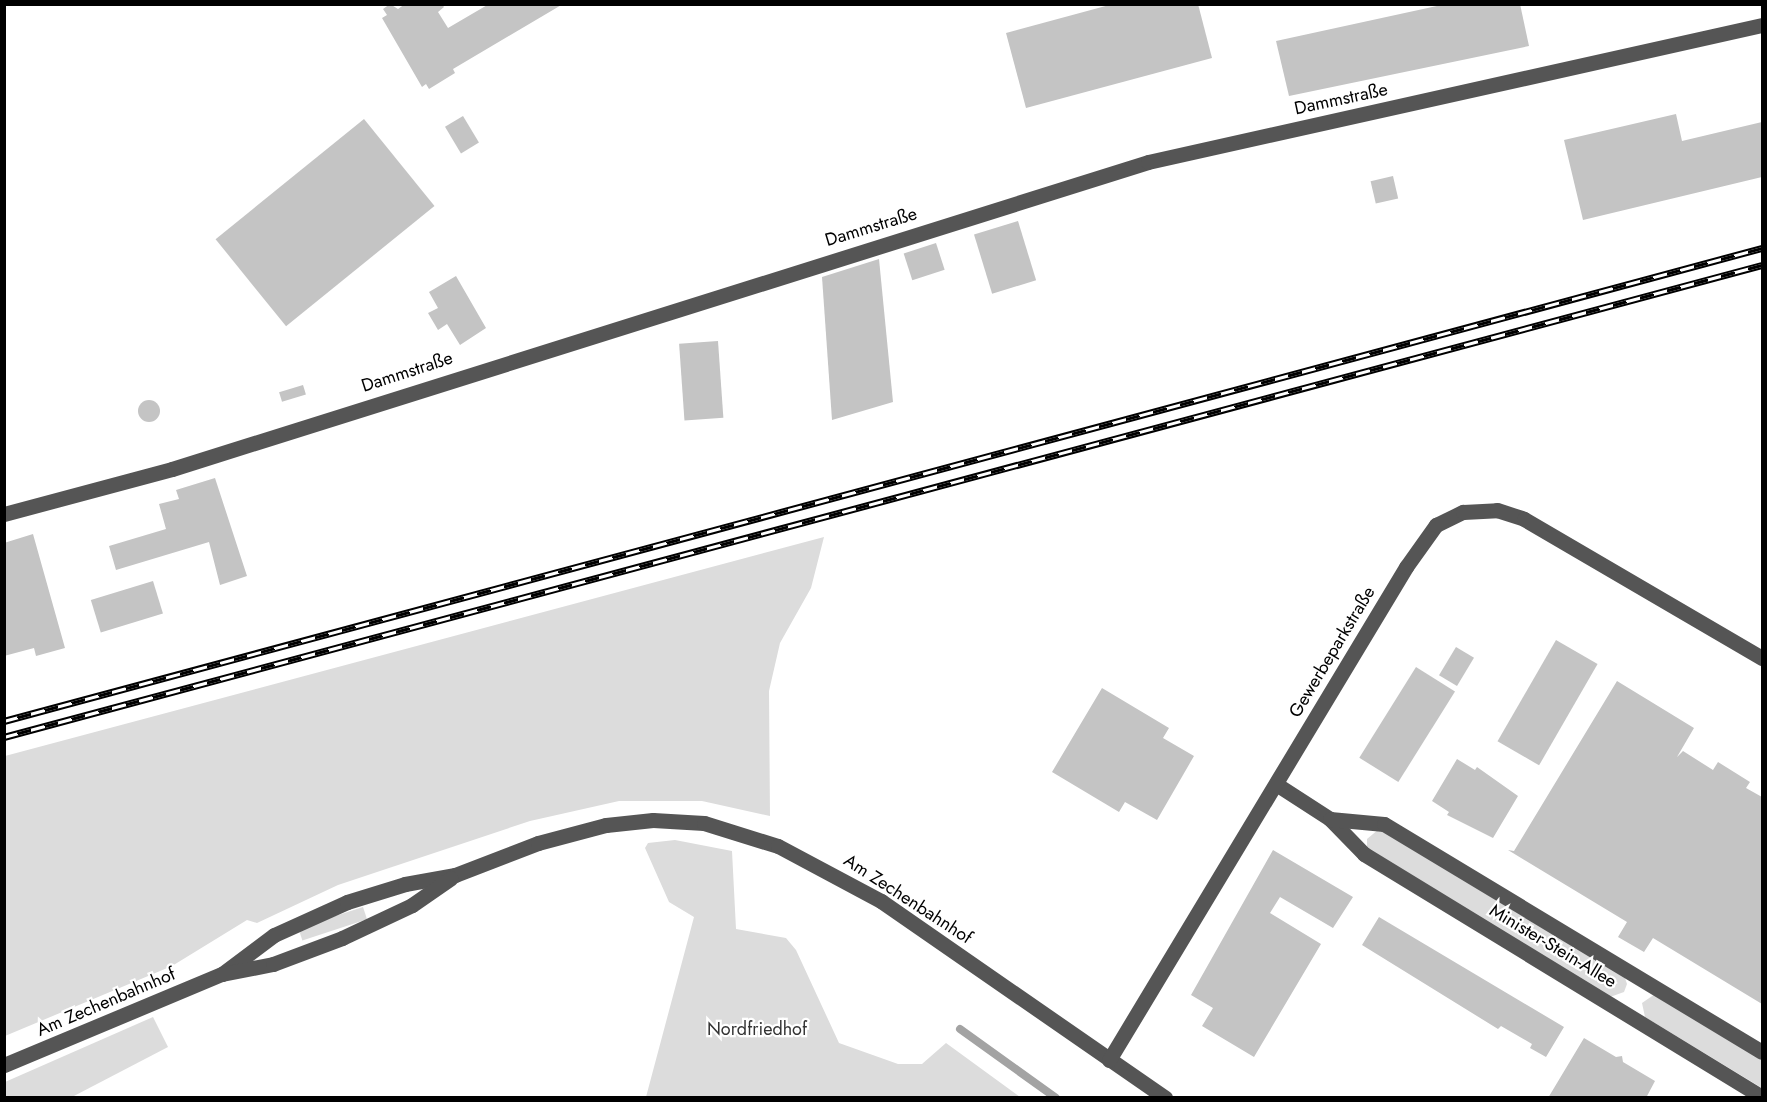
<!DOCTYPE html>
<html>
<head>
<meta charset="utf-8">
<style>
  body { margin:0 }
  #map { position:relative; width:1767px; height:1102px; overflow:hidden; background:#fff; font-family:Jost,sans-serif }
  div>[style] { position:absolute }
  [style*='--x'] { left:calc(var(--x)*1px); top:calc(var(--y)*1px); width:calc(var(--w)*1px); rotate:calc(var(--a)*1deg) }
  .green>* { inset:0; background:#dcdcdc; transform-origin:0 0 }
  .stream>* { height:8px; margin:-4px; padding:0 4px; transform-origin:4px; border-radius:4px; background:#a3a3a3 }
  .building>* { inset:0; background:#c4c4c4; transform-origin:0 0 }
  .round { border-radius:50% }
  .minor>* { height:15px; margin:-7.5px; padding:0 7.5px; transform-origin:7.5px; border-radius:7.5px; background:#555 }
  .rail>* { height:7px; margin-top:-3.5px; transform-origin:0; background:repeating-linear-gradient(90deg,#fff 0 14px,#000 0 28px); box-sizing:border-box; border-block:2px solid #000 }
  span { translate:-50% -50%; white-space:nowrap; text-align:center; line-height:1.15; -webkit-text-stroke:4.5px #fff; paint-order:stroke }
  .street-label { font-size:18px; color:#000 }
  .park-label { font-size:18px; color:#333 }
  .frame { position:absolute; inset:0; border:6px solid #000; pointer-events:none }
</style>
</head>
<body>
<div id="map">
  <div class="green">
    <i style="clip-path:polygon(824px 537px,811px 588px,780px 643px,769px 691px,770px 816px,702px 801px,619px 801px,530px 821px,338px 885px,257px 923px,247px 920px,172px 966px,5px 1036px,5px 756px)"></i>
    <i style="clip-path:polygon(1379px 829px,1624px 975px,1627px 984px,1624px 992px,1610px 997px,1367px 849px,1367px 839px)"></i>
    <i style="clip-path:polygon(675px 840px,732px 851px,736px 929px,786px 938px,796px 950px,839px 1043px,898px 1064px,922px 1064px,946px 1043px,1020px 1097px,646px 1097px,694px 917px,669px 902px,645px 848px,648px 843px)"></i>
    <i style="left:363px;top:907px;width:13px;height:68px;rotate:72deg"></i>
    <i style="clip-path:polygon(1655px 994px,1762px 1057px,1762px 1088px,1645px 1017px,1642px 1003px)"></i>
    <i style="clip-path:polygon(153px 1017px,168px 1047px,72px 1097px,5px 1097px,5px 1082px)"></i>
  </div>
  <div class="stream">
    <i style="--x:960;--y:1029;--w:118;--a:35.7"></i>
  </div>
  <div class="building">
    <i style="clip-path:polygon(390px 4px,398px 9px,405px 4px,442px 4px,444px 7px,438px 12px,448px 28px,489px 4px,563px 4px,453px 69px,455px 73px,429px 89px,426px 84px,422px 87px,382px 18px,387px 15px,383px 9px)"></i>
    <i style="clip-path:polygon(1113px 4px,1198px 4px,1212px 58px,1026px 108px,1006px 33px)"></i>
    <i style="clip-path:polygon(1446px 4px,1520px 4px,1529px 46px,1289px 96px,1276px 41px)"></i>
    <i style="clip-path:polygon(1676px 114px,1682px 141px,1762px 122px,1762px 177px,1583px 220px,1564px 140px)"></i>
    <i style="left:463px;top:116px;width:31px;height:21px;rotate:59deg"></i>
    <i style="left:364px;top:119px;width:112px;height:191px;rotate:51deg"></i>
    <i style="left:1393px;top:176px;width:23px;height:23px;rotate:77deg"></i>
    <i style="left:1018px;top:221px;width:62px;height:46px;rotate:73deg"></i>
    <i style="left:936px;top:243px;width:28px;height:34px;rotate:72deg"></i>
    <i style="clip-path:polygon(879px 259px,893px 402px,832px 420px,822px 277px)"></i>
    <i style="clip-path:polygon(456px 276px,486px 328px,460px 345px,447px 324px,438px 330px,428px 313px,438px 308px,429px 292px)"></i>
    <i style="left:718px;top:341px;width:77px;height:39px;rotate:86deg"></i>
    <i style="left:303px;top:385px;width:10px;height:25px;rotate:73deg"></i>
    <i class="round" style="left:138px;top:400px;width:22px;height:22px"></i>
    <i style="clip-path:polygon(215px 478px,247px 576px,220px 585px,209px 542px,116px 570px,109px 546px,166px 529px,159px 504px,179px 499px,176px 490px)"></i>
    <i style="clip-path:polygon(33px 534px,65px 648px,36px 656px,34px 648px,4px 656px,4px 543px)"></i>
    <i style="left:153px;top:581px;width:34px;height:65px;rotate:73deg"></i>
    <i style="left:1556px;top:640px;width:48px;height:117px;rotate:30deg"></i>
    <i style="left:1456px;top:647px;width:21px;height:33px;rotate:31deg"></i>
    <i style="left:1416px;top:667px;width:46px;height:107px;rotate:32deg"></i>
    <i style="clip-path:polygon(1617px 681px,1694px 728px,1677px 757px,1683px 751px,1713px 770px,1718px 762px,1750px 782px,1746px 788px,1762px 797px,1762px 1004px,1653px 938px,1644px 952px,1618px 937px,1627px 922px,1508px 850px,1514px 851px)"></i>
    <i style="clip-path:polygon(1102px 688px,1169px 728px,1163px 738px,1194px 756px,1157px 820px,1125px 802px,1119px 812px,1052px 772px)"></i>
    <i style="clip-path:polygon(1457px 759px,1475px 770px,1477px 767px,1518px 796px,1493px 838px,1447px 815px,1449px 812px,1432px 801px)"></i>
    <i style="clip-path:polygon(1273px 850px,1353px 897px,1333px 928px,1280px 897px,1270px 913px,1321px 944px,1254px 1057px,1202px 1026px,1213px 1008px,1191px 995px)"></i>
    <i style="clip-path:polygon(1379px 917px,1564px 1027px,1546px 1057px,1530px 1048px,1532px 1044px,1501px 1026px,1498px 1029px,1362px 945px)"></i>
    <i style="clip-path:polygon(1584px 1038px,1616px 1057px,1622px 1056px,1623px 1062px,1655px 1081px,1646px 1098px,1548px 1098px)"></i>
  </div>
  <div class="minor">
    <i style="--x:4;--y:514;--w:174;--a:-15"></i>
    <i style="--x:172;--y:469;--w:1023;--a:-17.46"></i>
    <i style="--x:1148;--y:162;--w:629;--a:-12.58"></i>
    <i style="--x:1276;--y:784;--w:64;--a:32.9"></i>
    <i style="--x:1330;--y:819;--w:49;--a:45.8"></i>
    <i style="--x:1364;--y:854;--w:466;--a:31.4"></i>
    <i style="--x:1330;--y:819;--w:54;--a:5.3"></i>
    <i style="--x:1384;--y:824;--w:441;--a:31.1"></i>
    <i style="--x:222;--y:974;--w:65;--a:-36.9"></i>
    <i style="--x:274;--y:935;--w:80;--a:-24.3"></i>
    <i style="--x:347;--y:902;--w:61;--a:-17.2"></i>
    <i style="--x:405;--y:884;--w:51;--a:-10.2"></i>
    <i style="--x:455;--y:875;--w:89;--a:-21.1"></i>
    <i style="--x:538;--y:843;--w:70;--a:-14.8"></i>
    <i style="--x:606;--y:825;--w:47;--a:-6.1"></i>
    <i style="--x:653;--y:820;--w:51;--a:3.4"></i>
    <i style="--x:704;--y:823;--w:77;--a:17.3"></i>
    <i style="--x:778;--y:846;--w:117;--a:28.1"></i>
    <i style="--x:881;--y:901;--w:346;--a:34.7"></i>
    <i style="--x:1109;--y:1060;--w:576;--a:-58.93"></i>
    <i style="--x:1406;--y:567;--w:52;--a:-54.5"></i>
    <i style="--x:1436;--y:525;--w:30;--a:-26"></i>
    <i style="--x:1463;--y:512;--w:34;--a:-3"></i>
    <i style="--x:1497;--y:510;--w:28;--a:18"></i>
    <i style="--x:1524;--y:519;--w:276;--a:30.3"></i>
    <i style="--x:4;--y:1065;--w:236;--a:-22.7"></i>
    <i style="--x:222;--y:974;--w:52;--a:-11.1"></i>
    <i style="--x:273;--y:964;--w:74;--a:-20.6"></i>
    <i style="--x:342;--y:938;--w:77;--a:-25.2"></i>
    <i style="--x:412;--y:905;--w:47;--a:-34.7"></i>
  </div>
  <div class="rail">
    <i style="--x:4;--y:721;--w:1821;--a:-15.06"></i>
    <i style="--x:4;--y:737;--w:1820;--a:-15.03"></i>
  </div>
  <div class="street-label">
    <span style="left:1341px;top:99px;rotate:-12deg">Dammstraße</span>
    <span style="left:871px;top:227px;rotate:-17deg">Dammstraße</span>
    <span style="left:407px;top:372px;rotate:-18deg">Dammstraße</span>
    <span style="left:1332px;top:652px;rotate:-59deg">Gewerbeparkstraße</span>
    <span style="left:908px;top:899px;rotate:33deg">Am Zechenbahnhof</span>
    <span style="left:1553px;top:946px;rotate:31deg">Minister-Stein-Allee</span>
    <span style="left:106px;top:1002px;rotate:-23deg">Am Zechenbahnhof</span>
  </div>
  <div class="park-label">
    <span style="left:757px;top:1029px">Nordfriedhof</span>
  </div>
  <div class="frame"></div>
</div>
</body>
</html>
